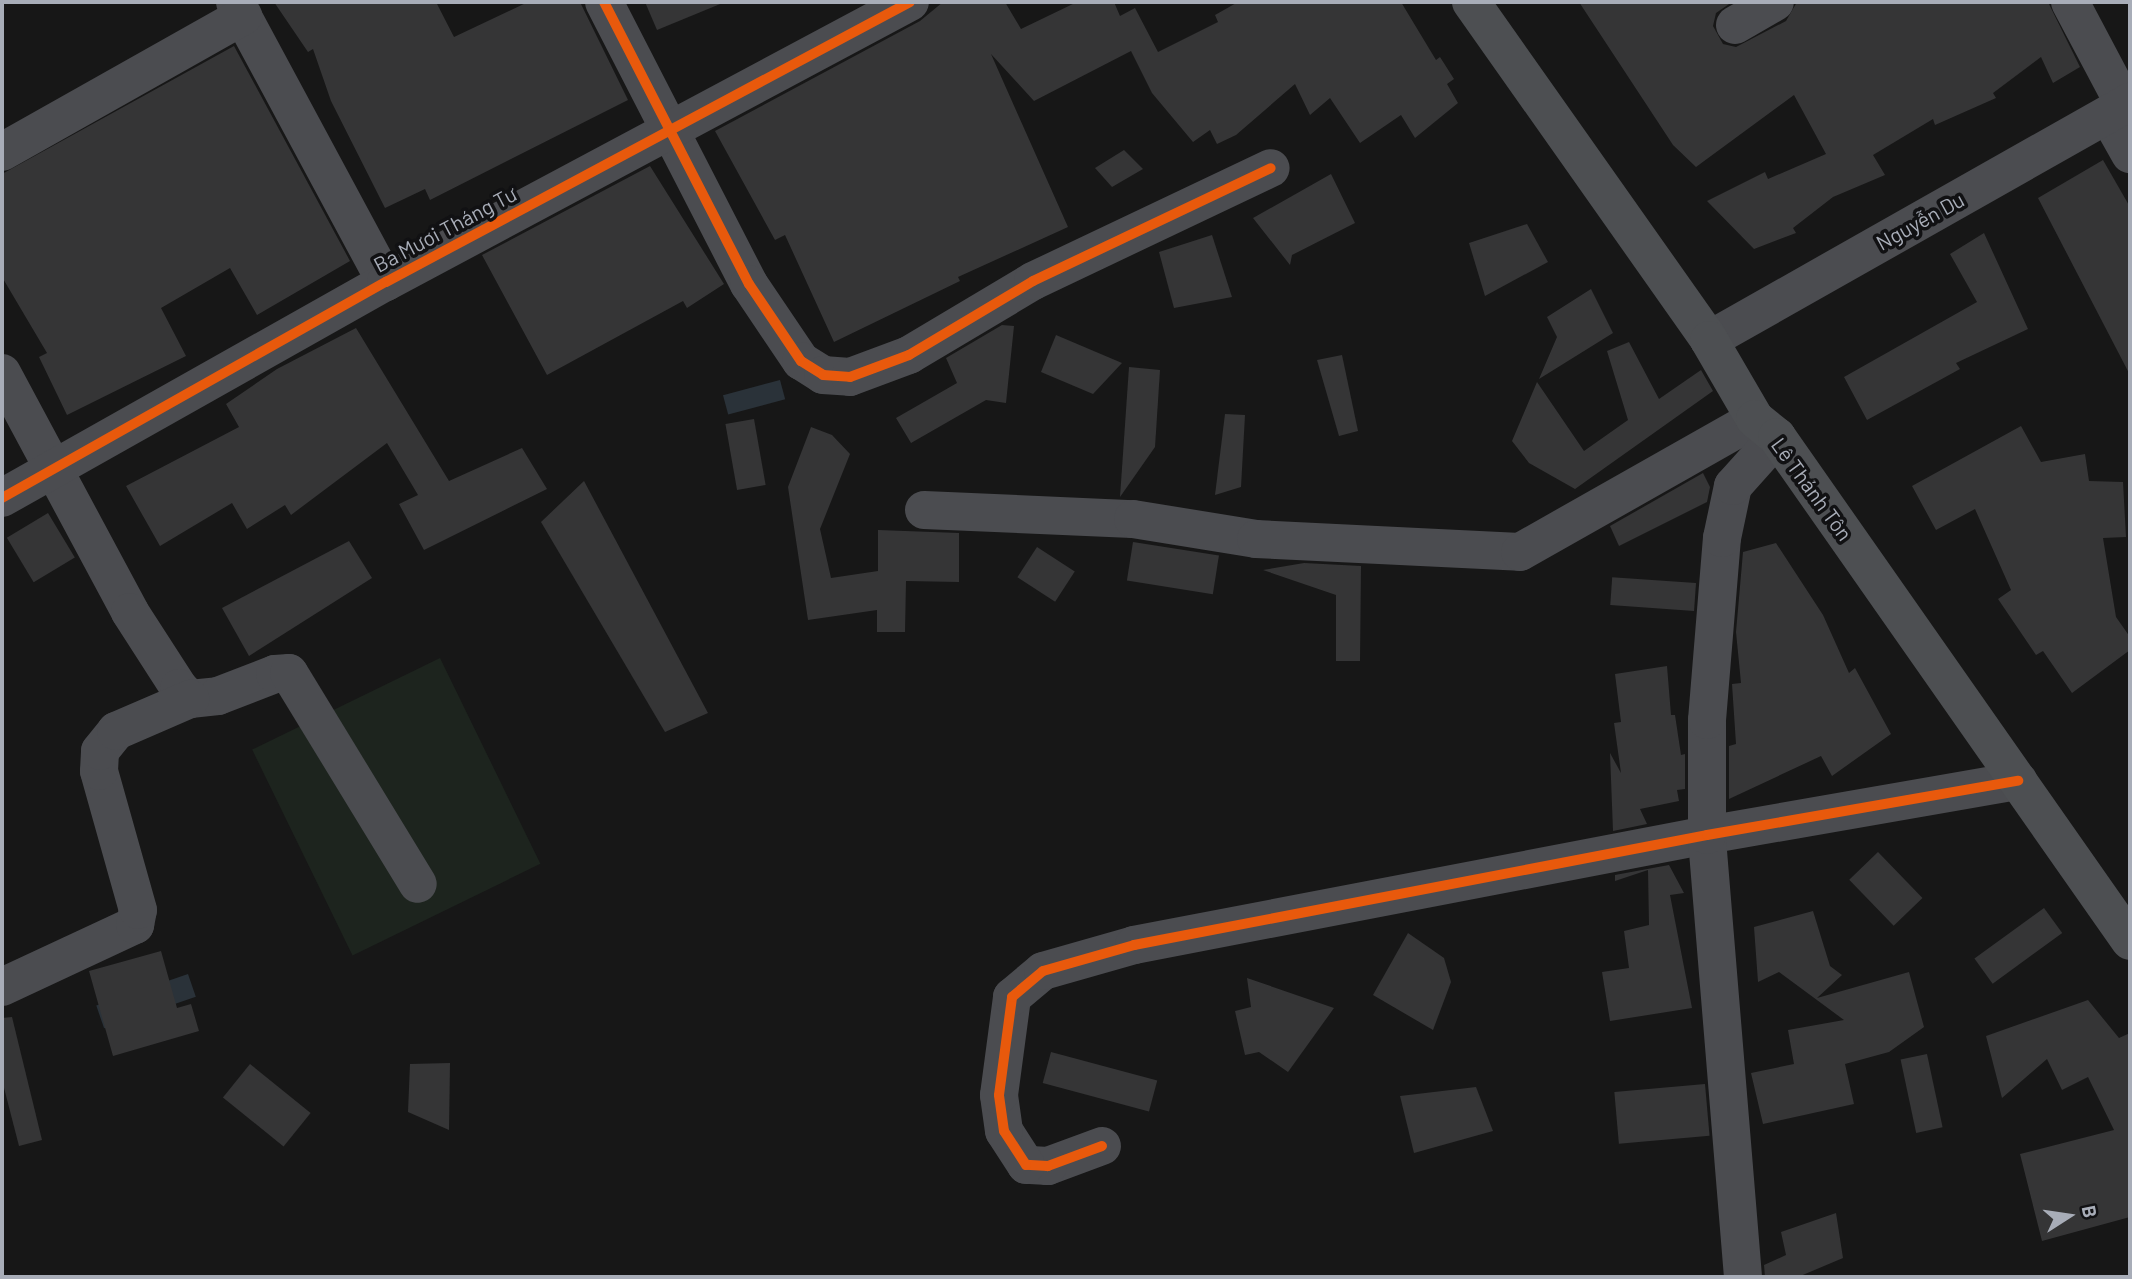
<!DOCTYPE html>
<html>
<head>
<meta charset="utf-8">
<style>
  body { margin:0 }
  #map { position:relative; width:2132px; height:1279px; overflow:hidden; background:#171717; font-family:Barlow,sans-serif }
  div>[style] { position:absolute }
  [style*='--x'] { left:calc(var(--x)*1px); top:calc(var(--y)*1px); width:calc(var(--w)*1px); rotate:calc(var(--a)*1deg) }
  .green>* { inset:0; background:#1d241e; transform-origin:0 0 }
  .water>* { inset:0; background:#2a3239; transform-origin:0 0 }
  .building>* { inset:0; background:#353536; transform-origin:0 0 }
  .minor>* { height:38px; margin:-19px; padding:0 19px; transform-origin:19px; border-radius:19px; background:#4b4c50 }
  .major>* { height:38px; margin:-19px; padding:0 19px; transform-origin:19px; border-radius:19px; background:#4d4f52 }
  .cycleway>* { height:10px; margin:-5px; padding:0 5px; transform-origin:5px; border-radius:5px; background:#e8590c }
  span { translate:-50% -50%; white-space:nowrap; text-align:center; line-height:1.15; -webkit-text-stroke:7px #111113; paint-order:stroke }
  .street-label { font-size:21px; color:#a8adb8 }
  .frame { position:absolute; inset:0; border:4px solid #a8adb8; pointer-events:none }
  .north { position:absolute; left:2034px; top:1181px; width:70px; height:70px; -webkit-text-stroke:5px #111113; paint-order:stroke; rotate:78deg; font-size:19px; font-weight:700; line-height:28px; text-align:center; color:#a8adb8 }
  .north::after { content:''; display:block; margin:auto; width:24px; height:32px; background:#a8adb8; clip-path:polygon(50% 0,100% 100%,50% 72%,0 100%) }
</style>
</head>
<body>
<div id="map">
  <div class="green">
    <i style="left:440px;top:658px;width:229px;height:209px;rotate:64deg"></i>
  </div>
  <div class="water">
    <i style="left:780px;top:380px;width:20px;height:59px;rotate:75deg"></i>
    <i style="left:188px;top:974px;width:24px;height:97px;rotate:71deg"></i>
  </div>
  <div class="building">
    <i style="clip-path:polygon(274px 2px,436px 2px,454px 37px,528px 2px,580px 2px,628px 100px,430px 200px,425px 189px,385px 208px,331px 101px,313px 49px,308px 52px)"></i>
    <i style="clip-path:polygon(645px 2px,725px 2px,657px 30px)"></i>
    <i style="clip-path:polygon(943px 2px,1005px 2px,1021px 29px,1077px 2px,1114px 2px,1120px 16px,1135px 8px,1158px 52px,1218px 22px,1215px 15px,1238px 2px,1401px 2px,1436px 60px,1440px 57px,1454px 79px,1447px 84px,1458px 103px,1415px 138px,1401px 115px,1360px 143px,1330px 98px,1310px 115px,1295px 84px,1236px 135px,1217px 144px,1210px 130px,1193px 142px,1152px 93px,1131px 51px,1034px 101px,991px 54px,1068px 227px,958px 277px,960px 281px,834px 342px,785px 235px,775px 240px,715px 131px,920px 21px)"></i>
    <i style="clip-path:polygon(1579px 2px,1732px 2px,1716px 13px,1713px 26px,1723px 44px,1736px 47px,1786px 21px,1797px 2px,2048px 2px,2080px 67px,2053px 83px,2041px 57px,1993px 93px,1996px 98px,1935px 125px,1933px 119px,1873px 155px,1885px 175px,1833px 197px,1793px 228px,1796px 233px,1754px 249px,1707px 201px,1765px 172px,1768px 179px,1826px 154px,1794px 95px,1696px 167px,1673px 145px)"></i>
    <i style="clip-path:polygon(234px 46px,350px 261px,257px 315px,230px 268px,161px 308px,186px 356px,67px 415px,39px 357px,47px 353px,2px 277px,2px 174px)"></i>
    <i style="clip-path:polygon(1124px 150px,1143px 169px,1112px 187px,1095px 168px)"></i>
    <i style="clip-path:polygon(2103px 160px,2130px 207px,2130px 375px,2038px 198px)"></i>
    <i style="clip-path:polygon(650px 166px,724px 284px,687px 308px,683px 301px,547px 375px,482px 255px)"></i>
    <i style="clip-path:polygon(1331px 174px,1355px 223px,1292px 255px,1290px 265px,1253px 218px)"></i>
    <i style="clip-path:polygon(1527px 224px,1548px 262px,1485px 296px,1469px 243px)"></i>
    <i style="clip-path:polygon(1984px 233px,2028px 329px,1956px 363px,1960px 369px,1867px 420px,1844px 377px,1977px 302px,1950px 254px)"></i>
    <i style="clip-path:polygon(1212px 235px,1232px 297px,1174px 308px,1159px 252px)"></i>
    <i style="clip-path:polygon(1591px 289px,1613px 333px,1539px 379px,1557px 337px,1547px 317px)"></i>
    <i style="clip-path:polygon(1002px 325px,1014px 326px,1006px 403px,986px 400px,911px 443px,896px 418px,957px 383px,946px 358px)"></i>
    <i style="clip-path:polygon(356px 328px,449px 481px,522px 448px,547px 489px,424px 550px,399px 504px,418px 495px,387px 443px,291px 515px,285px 505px,247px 529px,232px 503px,160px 546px,126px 486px,239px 427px,226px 404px,277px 369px)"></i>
    <i style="clip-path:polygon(1056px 335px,1122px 363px,1093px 394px,1041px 372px)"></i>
    <i style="clip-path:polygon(1629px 342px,1659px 399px,1701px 370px,1713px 391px,1575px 489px,1529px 463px,1512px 441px,1537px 382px,1584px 451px,1628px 420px,1607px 351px)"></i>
    <i style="clip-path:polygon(1342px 355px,1358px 431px,1339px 436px,1317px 360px)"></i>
    <i style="clip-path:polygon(1129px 367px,1160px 370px,1155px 447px,1120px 497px)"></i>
    <i style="clip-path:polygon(1225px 414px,1245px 415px,1241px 487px,1215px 495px)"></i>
    <i style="left:754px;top:419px;width:67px;height:29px;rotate:80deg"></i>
    <i style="clip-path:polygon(2021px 426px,2041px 462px,2085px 454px,2089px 481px,2123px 482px,2126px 537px,2103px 538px,2116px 617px,2130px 637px,2130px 650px,2072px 693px,2043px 651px,2036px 655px,1998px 599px,2011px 590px,1975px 509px,1936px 530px,1912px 486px)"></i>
    <i style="clip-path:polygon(811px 427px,832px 435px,850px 454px,820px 529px,831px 578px,878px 571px,878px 530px,959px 533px,959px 582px,906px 581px,905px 632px,877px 632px,877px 610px,808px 620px,788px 487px)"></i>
    <i style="clip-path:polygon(1703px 473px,1710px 487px,1707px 502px,1619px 546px,1610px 526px)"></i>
    <i style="clip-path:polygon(584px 481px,708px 713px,665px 732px,541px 522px)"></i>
    <i style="left:48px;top:513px;width:52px;height:48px;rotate:59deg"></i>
    <i style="clip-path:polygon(349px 541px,372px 578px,249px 656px,222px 608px)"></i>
    <i style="left:1133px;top:542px;width:87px;height:39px;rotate:9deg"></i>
    <i style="clip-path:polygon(1776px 543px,1823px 615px,1849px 673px,1855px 668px,1891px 734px,1832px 776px,1821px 756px,1729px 799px,1729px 746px,1736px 744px,1732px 684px,1741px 683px,1736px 632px,1743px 552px)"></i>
    <i style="left:1037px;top:547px;width:45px;height:36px;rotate:33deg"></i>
    <i style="clip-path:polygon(1304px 563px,1361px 566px,1360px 661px,1336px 661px,1336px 595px,1263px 570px)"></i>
    <i style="left:1696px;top:583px;width:28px;height:84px;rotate:94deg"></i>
    <i style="clip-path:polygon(1667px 666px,1671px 715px,1675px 715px,1681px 755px,1685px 754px,1685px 789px,1677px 790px,1679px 801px,1640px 809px,1647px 824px,1613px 831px,1610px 753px,1621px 773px,1614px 723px,1621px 722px,1615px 674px)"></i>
    <i style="left:1878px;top:852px;width:64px;height:40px;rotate:46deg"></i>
    <i style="clip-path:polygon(1669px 865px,1684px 893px,1670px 895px,1692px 1008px,1610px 1021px,1602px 972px,1629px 968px,1624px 931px,1649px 925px,1648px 870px,1615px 881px,1615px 875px)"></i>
    <i style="left:2044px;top:908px;width:31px;height:86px;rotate:54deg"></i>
    <i style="clip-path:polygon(1813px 911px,1830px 966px,1842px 975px,1817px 998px,1909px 972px,1924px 1027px,1889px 1052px,1845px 1064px,1854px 1104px,1763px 1124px,1751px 1073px,1794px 1064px,1788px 1030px,1844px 1020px,1779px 972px,1758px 982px,1754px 927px)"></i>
    <i style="clip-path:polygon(1408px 933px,1444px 958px,1451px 982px,1433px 1030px,1373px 995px)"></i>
    <i style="clip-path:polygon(161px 951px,177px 1008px,191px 1004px,199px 1031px,113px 1056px,89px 971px)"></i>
    <i style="clip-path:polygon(1247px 978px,1334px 1008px,1288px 1072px,1259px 1052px,1245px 1055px,1235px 1011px,1251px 1007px)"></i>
    <i style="clip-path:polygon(2088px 1000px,2119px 1038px,2130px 1033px,2130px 1217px,2042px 1241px,2020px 1154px,2114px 1130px,2088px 1077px,2062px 1090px,2047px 1059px,2002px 1098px,1986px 1036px)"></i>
    <i style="clip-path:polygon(12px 1017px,42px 1140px,19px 1146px,2px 1080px,2px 1018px)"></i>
    <i style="left:1051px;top:1052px;width:110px;height:32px;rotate:15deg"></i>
    <i style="left:1927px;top:1054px;width:75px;height:27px;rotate:78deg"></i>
    <i style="clip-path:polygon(450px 1063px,449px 1130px,408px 1112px,410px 1064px)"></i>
    <i style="left:250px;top:1064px;width:78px;height:43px;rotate:39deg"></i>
    <i style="left:1705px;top:1084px;width:52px;height:91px;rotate:85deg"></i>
    <i style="clip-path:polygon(1476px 1087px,1493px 1131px,1414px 1153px,1400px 1096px)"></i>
    <i style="clip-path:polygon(1836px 1213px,1843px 1258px,1798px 1277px,1765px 1277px,1764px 1265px,1786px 1255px,1781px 1232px)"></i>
  </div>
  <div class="minor">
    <i style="--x:235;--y:2;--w:318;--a:61.7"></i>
    <i style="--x:604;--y:2;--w:317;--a:62.8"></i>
    <i style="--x:749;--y:284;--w:93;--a:56"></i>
    <i style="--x:801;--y:361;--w:26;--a:32"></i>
    <i style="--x:823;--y:375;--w:27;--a:4"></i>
    <i style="--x:850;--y:377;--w:63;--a:-20.4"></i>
    <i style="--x:909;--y:355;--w:144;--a:-30.8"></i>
    <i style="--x:1033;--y:281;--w:263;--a:-25.4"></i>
    <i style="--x:2070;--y:2;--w:115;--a:62.1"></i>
    <i style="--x:1735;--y:25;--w:46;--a:-29.9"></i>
    <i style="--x:2108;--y:115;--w:45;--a:60.6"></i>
    <i style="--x:2;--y:152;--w:277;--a:-29.4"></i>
    <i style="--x:1709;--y:340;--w:484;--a:-29.5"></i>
    <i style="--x:2;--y:373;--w:271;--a:61.8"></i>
    <i style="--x:130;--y:612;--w:90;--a:57.2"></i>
    <i style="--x:179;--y:688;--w:16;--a:45"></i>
    <i style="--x:190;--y:699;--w:28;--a:-6"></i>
    <i style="--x:218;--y:696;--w:61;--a:-21.1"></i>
    <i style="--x:275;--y:674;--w:14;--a:-4"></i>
    <i style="--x:289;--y:673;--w:247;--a:58.6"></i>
    <i style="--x:2;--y:498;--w:441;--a:-29.4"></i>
    <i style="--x:386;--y:282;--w:594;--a:-28.12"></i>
    <i style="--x:924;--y:510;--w:209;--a:2.5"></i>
    <i style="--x:1133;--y:519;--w:125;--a:9.2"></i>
    <i style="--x:1256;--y:539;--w:264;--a:2.8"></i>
    <i style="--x:1520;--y:552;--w:270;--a:-29.5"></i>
    <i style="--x:2;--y:987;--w:147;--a:-25"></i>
    <i style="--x:135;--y:925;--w:15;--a:-79"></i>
    <i style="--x:138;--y:910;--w:144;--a:-105.7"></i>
    <i style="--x:99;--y:771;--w:20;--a:-87"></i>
    <i style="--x:100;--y:751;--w:26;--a:-51"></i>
    <i style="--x:116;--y:731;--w:81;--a:-23.4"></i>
    <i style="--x:1102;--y:1146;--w:58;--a:159.7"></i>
    <i style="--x:1048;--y:1166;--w:22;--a:-177"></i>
    <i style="--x:1026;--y:1165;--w:40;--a:-122.9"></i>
    <i style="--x:1004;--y:1131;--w:36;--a:-98"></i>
    <i style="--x:999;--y:1095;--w:99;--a:-82.4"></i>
    <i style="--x:1012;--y:997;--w:40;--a:-40"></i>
    <i style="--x:1043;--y:971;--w:95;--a:-15.9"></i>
    <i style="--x:1134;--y:945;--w:583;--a:-10.87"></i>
    <i style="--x:1707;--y:835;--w:316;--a:-9.9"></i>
    <i style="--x:1743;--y:1277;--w:443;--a:-94.7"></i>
    <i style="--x:1707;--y:835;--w:115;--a:-90"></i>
    <i style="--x:1707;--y:720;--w:183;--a:-85.3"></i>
    <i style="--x:1722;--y:538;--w:53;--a:-78.1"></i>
    <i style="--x:1733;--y:486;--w:66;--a:-48.1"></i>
  </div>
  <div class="major">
    <i style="--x:1471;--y:2;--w:413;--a:54.8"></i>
    <i style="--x:1709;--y:340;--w:91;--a:59.8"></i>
    <i style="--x:1755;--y:419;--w:28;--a:39"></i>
    <i style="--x:1777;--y:437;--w:615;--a:54.99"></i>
  </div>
  <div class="cycleway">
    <i style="--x:604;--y:2;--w:317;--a:62.8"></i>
    <i style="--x:749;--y:284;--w:93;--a:56"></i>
    <i style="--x:801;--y:361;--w:26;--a:32"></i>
    <i style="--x:823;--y:375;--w:27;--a:4"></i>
    <i style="--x:850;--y:377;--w:63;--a:-20.4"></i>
    <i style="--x:909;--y:355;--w:144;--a:-30.8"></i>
    <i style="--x:1033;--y:281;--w:263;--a:-25.4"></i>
    <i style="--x:2;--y:498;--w:441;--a:-29.4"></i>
    <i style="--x:386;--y:282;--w:594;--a:-28.12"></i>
    <i style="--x:1102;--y:1146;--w:58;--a:159.7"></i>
    <i style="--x:1048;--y:1166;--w:22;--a:-177"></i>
    <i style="--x:1026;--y:1165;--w:40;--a:-122.9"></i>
    <i style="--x:1004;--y:1131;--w:36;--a:-98"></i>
    <i style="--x:999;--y:1095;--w:99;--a:-82.4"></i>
    <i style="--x:1012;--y:997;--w:40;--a:-40"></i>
    <i style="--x:1043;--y:971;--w:95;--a:-15.9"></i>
    <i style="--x:1134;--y:945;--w:583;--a:-10.87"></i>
    <i style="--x:1707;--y:835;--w:316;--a:-9.9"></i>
  </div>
  <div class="street-label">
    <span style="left:1920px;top:221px;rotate:-29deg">Nguyễn Du</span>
    <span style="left:445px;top:229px;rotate:-28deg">Ba Mươi Tháng Tư</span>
    <span style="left:1812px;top:489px;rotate:54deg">Lê Thánh Tôn</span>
  </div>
  <div class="frame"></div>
  <div class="north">B</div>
</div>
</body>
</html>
